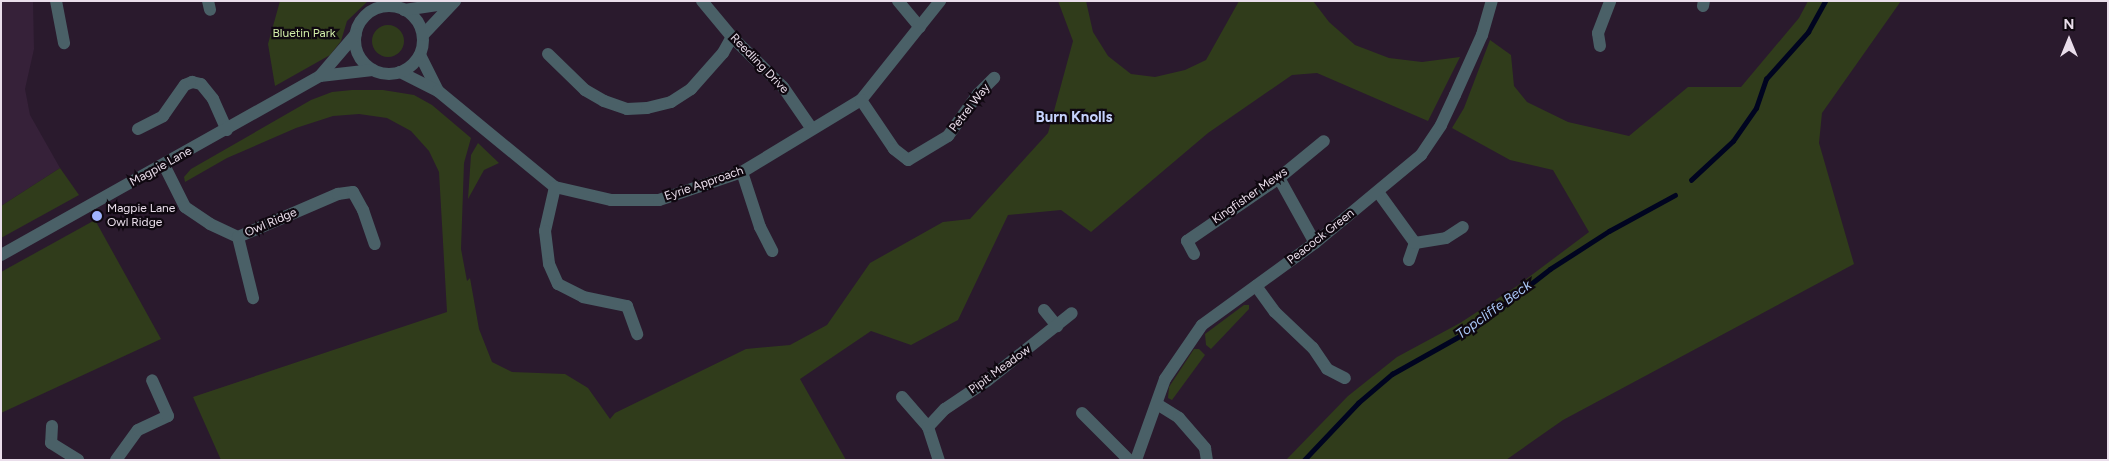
<!DOCTYPE html>
<html>
<head>
<meta charset="utf-8">
<style>
  body { margin:0 }
  #map { position:relative; width:2109px; height:461px; overflow:hidden; background:#2a1a2d; font-family:Figtree,sans-serif }
  div>[style] { position:absolute }
  [style*='--x'] { left:calc(var(--x)*1px); top:calc(var(--y)*1px); width:calc(var(--w)*1px); rotate:calc(var(--a)*1deg) }
  .built>* { inset:0; background:#362139 }
  .green>* { inset:0; background:#303c1b }
  .round { border-radius:50% }
  .stream>* { height:4.5px; margin:-2.25px; padding:0 2.25px; transform-origin:2.25px; border-radius:2.25px; background:#000420 }
  .minor>* { height:12px; margin:-6px; padding:0 6px; transform-origin:6px; border-radius:6px; background:#4a6067 }
  .tertiary>* { height:12px; margin:-6px; padding:0 6px; transform-origin:6px; border-radius:6px; background:#4a6067 }
  .tertiary>.ring { margin:-6px; padding:0; box-sizing:content-box; background:none; border:12px solid #4a6067; border-radius:50% }
  .dots>* { width:14px; height:14px; translate:-50% -50%; box-sizing:border-box; border:2px solid #0f0810; border-radius:50% }
  span { translate:-50% -50%; white-space:nowrap; text-align:center; line-height:1.15; -webkit-text-stroke:4.5px #0f0810; paint-order:stroke }
  .park-label { font-size:12px; color:#d1eda8 }
  .street-label { font-size:12px; color:#eadeeb }
  .poi-label { font-size:12px; color:#eadeeb }
  .left { translate:0 -50%; text-align:left }
  .water-label { font-size:14px; color:#aac8f8; font-style:italic }
  .quarter-label { font-size:15px; color:#c5d2fc; font-weight:700 }
  .frame { position:absolute; inset:0; border:2px solid #eadeeb; pointer-events:none }
  .north { position:absolute; left:2044px; top:15px; width:50px; height:50px; -webkit-text-stroke:4px #0f0810; paint-order:stroke; rotate:0deg; font-size:14px; font-weight:700; line-height:20px; text-align:center; color:#eadeeb }
  .north::after { content:''; display:block; margin:auto; width:18px; height:22px; background:#eadeeb; clip-path:polygon(50% 0,100% 100%,50% 72%,0 100%) }
</style>
</head>
<body>
<div id="map">
  <div class="built">
    <i style="clip-path:polygon(1px 1px,33px 1px,34px 49px,25px 89px,30px 115px,60px 168px,1px 206px)"></i>
  </div>
  <div class="green">
    <i style="clip-path:polygon(280px 1px,368px 1px,347px 21px,341px 41px,330px 55px,275px 86px,268px 44px)"></i>
    <i style="clip-path:polygon(1058px 1px,1086px 1px,1093px 32px,1108px 56px,1131px 74px,1155px 77px,1185px 70px,1206px 60px,1239px 1px,1313px 1px,1329px 22px,1355px 45px,1389px 58px,1422px 62px,1460px 57px,1428px 121px,1317px 73px,1292px 75px,1208px 133px,1091px 232px,1061px 210px,1008px 215px,958px 320px,911px 345px,871px 331px,800px 379px,846px 460px,221px 460px,193px 397px,447px 312px,439px 172px,429px 151px,411px 131px,387px 118px,359px 114px,333px 116px,296px 128px,227px 158px,185px 182px,184px 177px,191px 169px,311px 100px,332px 92px,352px 90px,383px 90px,414px 95px,432px 105px,471px 138px,464px 163px,461px 249px,467px 281px,470px 278px,479px 329px,492px 362px,512px 372px,565px 374px,588px 388px,610px 419px,615px 413px,746px 349px,790px 345px,827px 325px,870px 263px,943px 222px,970px 219px,1048px 133px,1073px 41px)"></i>
    <i style="clip-path:polygon(1808px 1px,1901px 1px,1822px 113px,1819px 143px,1854px 264px,1563px 420px,1506px 460px,1286px 460px,1348px 396px,1397px 357px,1460px 323px,1517px 286px,1589px 232px,1553px 170px,1510px 160px,1452px 128px,1464px 108px,1490px 40px,1511px 55px,1514px 86px,1527px 102px,1568px 122px,1629px 136px,1688px 87px,1741px 87px,1799px 18px)"></i>
    <i class="round" style="left:372px;top:25px;width:32px;height:32px"></i>
    <i style="clip-path:polygon(478px 143px,499px 163px,484px 170px,468px 199px,471px 155px)"></i>
    <i style="clip-path:polygon(60px 168px,79px 195px,1px 238px,1px 206px)"></i>
    <i style="clip-path:polygon(95px 220px,161px 339px,1px 413px,1px 272px)"></i>
    <i style="clip-path:polygon(1244px 305px,1249px 305px,1249px 309px,1211px 349px,1206px 345px,1205px 334px)"></i>
    <i style="clip-path:polygon(1194px 349px,1199px 349px,1205px 355px,1172px 400px,1168px 398px,1169px 387px)"></i>
  </div>
  <div class="stream">
    <i style="--x:1691;--y:180;--w:57;--a:-42.9"></i>
    <i style="--x:1733;--y:141;--w:40;--a:-55.1"></i>
    <i style="--x:1756;--y:108;--w:31;--a:-71"></i>
    <i style="--x:1766;--y:79;--w:63;--a:-48.2"></i>
    <i style="--x:1808;--y:32;--w:35;--a:-61"></i>
    <i style="--x:1304;--y:460;--w:79;--a:-46.5"></i>
    <i style="--x:1358;--y:403;--w:45;--a:-40.5"></i>
    <i style="--x:1392;--y:374;--w:94;--a:-29.3"></i>
    <i style="--x:1474;--y:328;--w:96;--a:-37.8"></i>
    <i style="--x:1550;--y:269;--w:70;--a:-32.8"></i>
    <i style="--x:1609;--y:231;--w:75;--a:-28.6"></i>
  </div>
  <div class="minor">
    <i style="--x:56;--y:1;--w:43;--a:79.2"></i>
    <i style="--x:208;--y:1;--w:9;--a:77"></i>
    <i style="--x:702;--y:1;--w:47;--a:50.2"></i>
    <i style="--x:732;--y:37;--w:71;--a:44.4"></i>
    <i style="--x:783;--y:87;--w:51;--a:55.4"></i>
    <i style="--x:898;--y:1;--w:34;--a:50"></i>
    <i style="--x:1703;--y:6;--w:5;--a:-79"></i>
    <i style="--x:1600;--y:46;--w:13;--a:-99"></i>
    <i style="--x:1598;--y:33;--w:34;--a:-69"></i>
    <i style="--x:548;--y:54;--w:52;--a:44.2"></i>
    <i style="--x:585;--y:90;--w:22;--a:30"></i>
    <i style="--x:604;--y:101;--w:24;--a:19"></i>
    <i style="--x:627;--y:109;--w:20;--a:-3"></i>
    <i style="--x:647;--y:108;--w:25;--a:-14"></i>
    <i style="--x:671;--y:102;--w:24;--a:-33"></i>
    <i style="--x:691;--y:89;--w:48;--a:-48.4"></i>
    <i style="--x:723;--y:53;--w:18;--a:-61"></i>
    <i style="--x:420;--y:55;--w:40;--a:63.4"></i>
    <i style="--x:400;--y:72;--w:42;--a:26.6"></i>
    <i style="--x:438;--y:91;--w:151;--a:39.4"></i>
    <i style="--x:555;--y:187;--w:57;--a:13.1"></i>
    <i style="--x:611;--y:200;--w:48;--a:0"></i>
    <i style="--x:659;--y:200;--w:88;--a:-18.6"></i>
    <i style="--x:742;--y:172;--w:139;--a:-31.2"></i>
    <i style="--x:861;--y:100;--w:127;--a:-51.4"></i>
    <i style="--x:861;--y:100;--w:59;--a:56"></i>
    <i style="--x:894;--y:149;--w:18;--a:38"></i>
    <i style="--x:908;--y:160;--w:47;--a:-31"></i>
    <i style="--x:948;--y:136;--w:52;--a:-54.5"></i>
    <i style="--x:978;--y:94;--w:23;--a:-45"></i>
    <i style="--x:138;--y:129;--w:28;--a:-27"></i>
    <i style="--x:163;--y:116;--w:38;--a:-55"></i>
    <i style="--x:185;--y:85;--w:8;--a:-23"></i>
    <i style="--x:192;--y:82;--w:9;--a:13"></i>
    <i style="--x:201;--y:84;--w:19;--a:51"></i>
    <i style="--x:213;--y:99;--w:34;--a:66"></i>
    <i style="--x:164;--y:165;--w:47;--a:63.4"></i>
    <i style="--x:185;--y:207;--w:30;--a:34"></i>
    <i style="--x:210;--y:224;--w:31;--a:25"></i>
    <i style="--x:238;--y:237;--w:109;--a:-23.3"></i>
    <i style="--x:338;--y:194;--w:15;--a:-8"></i>
    <i style="--x:353;--y:192;--w:21;--a:61"></i>
    <i style="--x:363;--y:210;--w:36;--a:71"></i>
    <i style="--x:742;--y:172;--w:58;--a:71.9"></i>
    <i style="--x:760;--y:227;--w:27;--a:63"></i>
    <i style="--x:1279;--y:178;--w:74;--a:61"></i>
    <i style="--x:555;--y:187;--w:45;--a:102.8"></i>
    <i style="--x:545;--y:231;--w:33;--a:83"></i>
    <i style="--x:549;--y:264;--w:22;--a:66"></i>
    <i style="--x:558;--y:284;--w:28;--a:27"></i>
    <i style="--x:583;--y:297;--w:45;--a:11.6"></i>
    <i style="--x:627;--y:306;--w:30;--a:70"></i>
    <i style="--x:1378;--y:192;--w:63;--a:54"></i>
    <i style="--x:238;--y:237;--w:63;--a:76.2"></i>
    <i style="--x:1194;--y:254;--w:15;--a:-118"></i>
    <i style="--x:1187;--y:241;--w:112;--a:-34.4"></i>
    <i style="--x:1279;--y:178;--w:58;--a:-39.4"></i>
    <i style="--x:1409;--y:260;--w:18;--a:-71"></i>
    <i style="--x:1415;--y:243;--w:31;--a:-9"></i>
    <i style="--x:1446;--y:238;--w:20;--a:-33"></i>
    <i style="--x:1256;--y:286;--w:32;--a:54"></i>
    <i style="--x:1275;--y:312;--w:52;--a:43.5"></i>
    <i style="--x:1313;--y:348;--w:25;--a:56"></i>
    <i style="--x:1327;--y:369;--w:20;--a:27"></i>
    <i style="--x:1044;--y:310;--w:21;--a:51"></i>
    <i style="--x:902;--y:397;--w:40;--a:49"></i>
    <i style="--x:928;--y:427;--w:35;--a:72"></i>
    <i style="--x:1157;--y:404;--w:26;--a:32"></i>
    <i style="--x:1179;--y:418;--w:40;--a:49"></i>
    <i style="--x:1205;--y:448;--w:12;--a:81"></i>
    <i style="--x:1082;--y:413;--w:66;--a:45"></i>
    <i style="--x:52;--y:426;--w:17;--a:93"></i>
    <i style="--x:51;--y:443;--w:32;--a:32"></i>
    <i style="--x:928;--y:427;--w:25;--a:-47"></i>
    <i style="--x:945;--y:409;--w:52;--a:-34"></i>
    <i style="--x:988;--y:380;--w:107;--a:-38.6"></i>
    <i style="--x:116;--y:460;--w:37;--a:-54"></i>
    <i style="--x:138;--y:430;--w:33;--a:-25"></i>
    <i style="--x:168;--y:416;--w:39;--a:-114"></i>
    <i style="--x:1136;--y:460;--w:86;--a:-70.3"></i>
    <i style="--x:1165;--y:379;--w:65;--a:-55.6"></i>
    <i style="--x:1202;--y:325;--w:140;--a:-36"></i>
    <i style="--x:1315;--y:243;--w:138;--a:-39.7"></i>
    <i style="--x:1421;--y:155;--w:36;--a:-56"></i>
    <i style="--x:1441;--y:125;--w:33;--a:-65"></i>
    <i style="--x:1455;--y:95;--w:66;--a:-65.8"></i>
    <i style="--x:1482;--y:35;--w:35;--a:-74"></i>
  </div>
  <div class="tertiary">
    <i class="ring" style="left:355px;top:6px;width:56px;height:56px"></i>
    <i style="--x:404;--y:10;--w:49;--a:-8.3"></i>
    <i style="--x:423;--y:35;--w:47;--a:-46.7"></i>
    <i style="--x:320;--y:76;--w:53;--a:-6.5"></i>
    <i style="--x:1;--y:255;--w:366;--a:-29.3"></i>
    <i style="--x:320;--y:76;--w:55;--a:-49.4"></i>
  </div>
  <div class="dots">
    <i style="left:97px;top:216px;background:#9fb3fd"></i>
  </div>
  <div class="park-label">
    <span style="left:304px;top:34px">Bluetin Park</span>
  </div>
  <div class="street-label">
    <span style="left:759px;top:64px;rotate:46deg">Reedling Drive</span>
    <span style="left:970px;top:108px;rotate:-52deg">Petrel Way</span>
    <span style="left:161px;top:167px;rotate:-29deg">Magpie Lane</span>
    <span style="left:704px;top:184px;rotate:-19deg">Eyrie Approach</span>
    <span style="left:1250px;top:196px;rotate:-35deg">Kingfisher Mews</span>
    <span style="left:271px;top:223px;rotate:-23deg">Owl Ridge</span>
    <span style="left:1321px;top:237px;rotate:-38deg">Peacock Green</span>
    <span style="left:1000px;top:370px;rotate:-36deg">Pipit Meadow</span>
  </div>
  <div class="poi-label">
    <span class="left" style="left:107px;top:216px">Magpie Lane<br>Owl Ridge</span>
  </div>
  <div class="water-label">
    <span style="left:1494px;top:310px;rotate:-36deg">Topcliffe Beck</span>
  </div>
  <div class="quarter-label">
    <span style="left:1074px;top:118px">Burn Knolls</span>
  </div>
  <div class="frame"></div>
  <div class="north">N</div>
</div>
</body>
</html>
